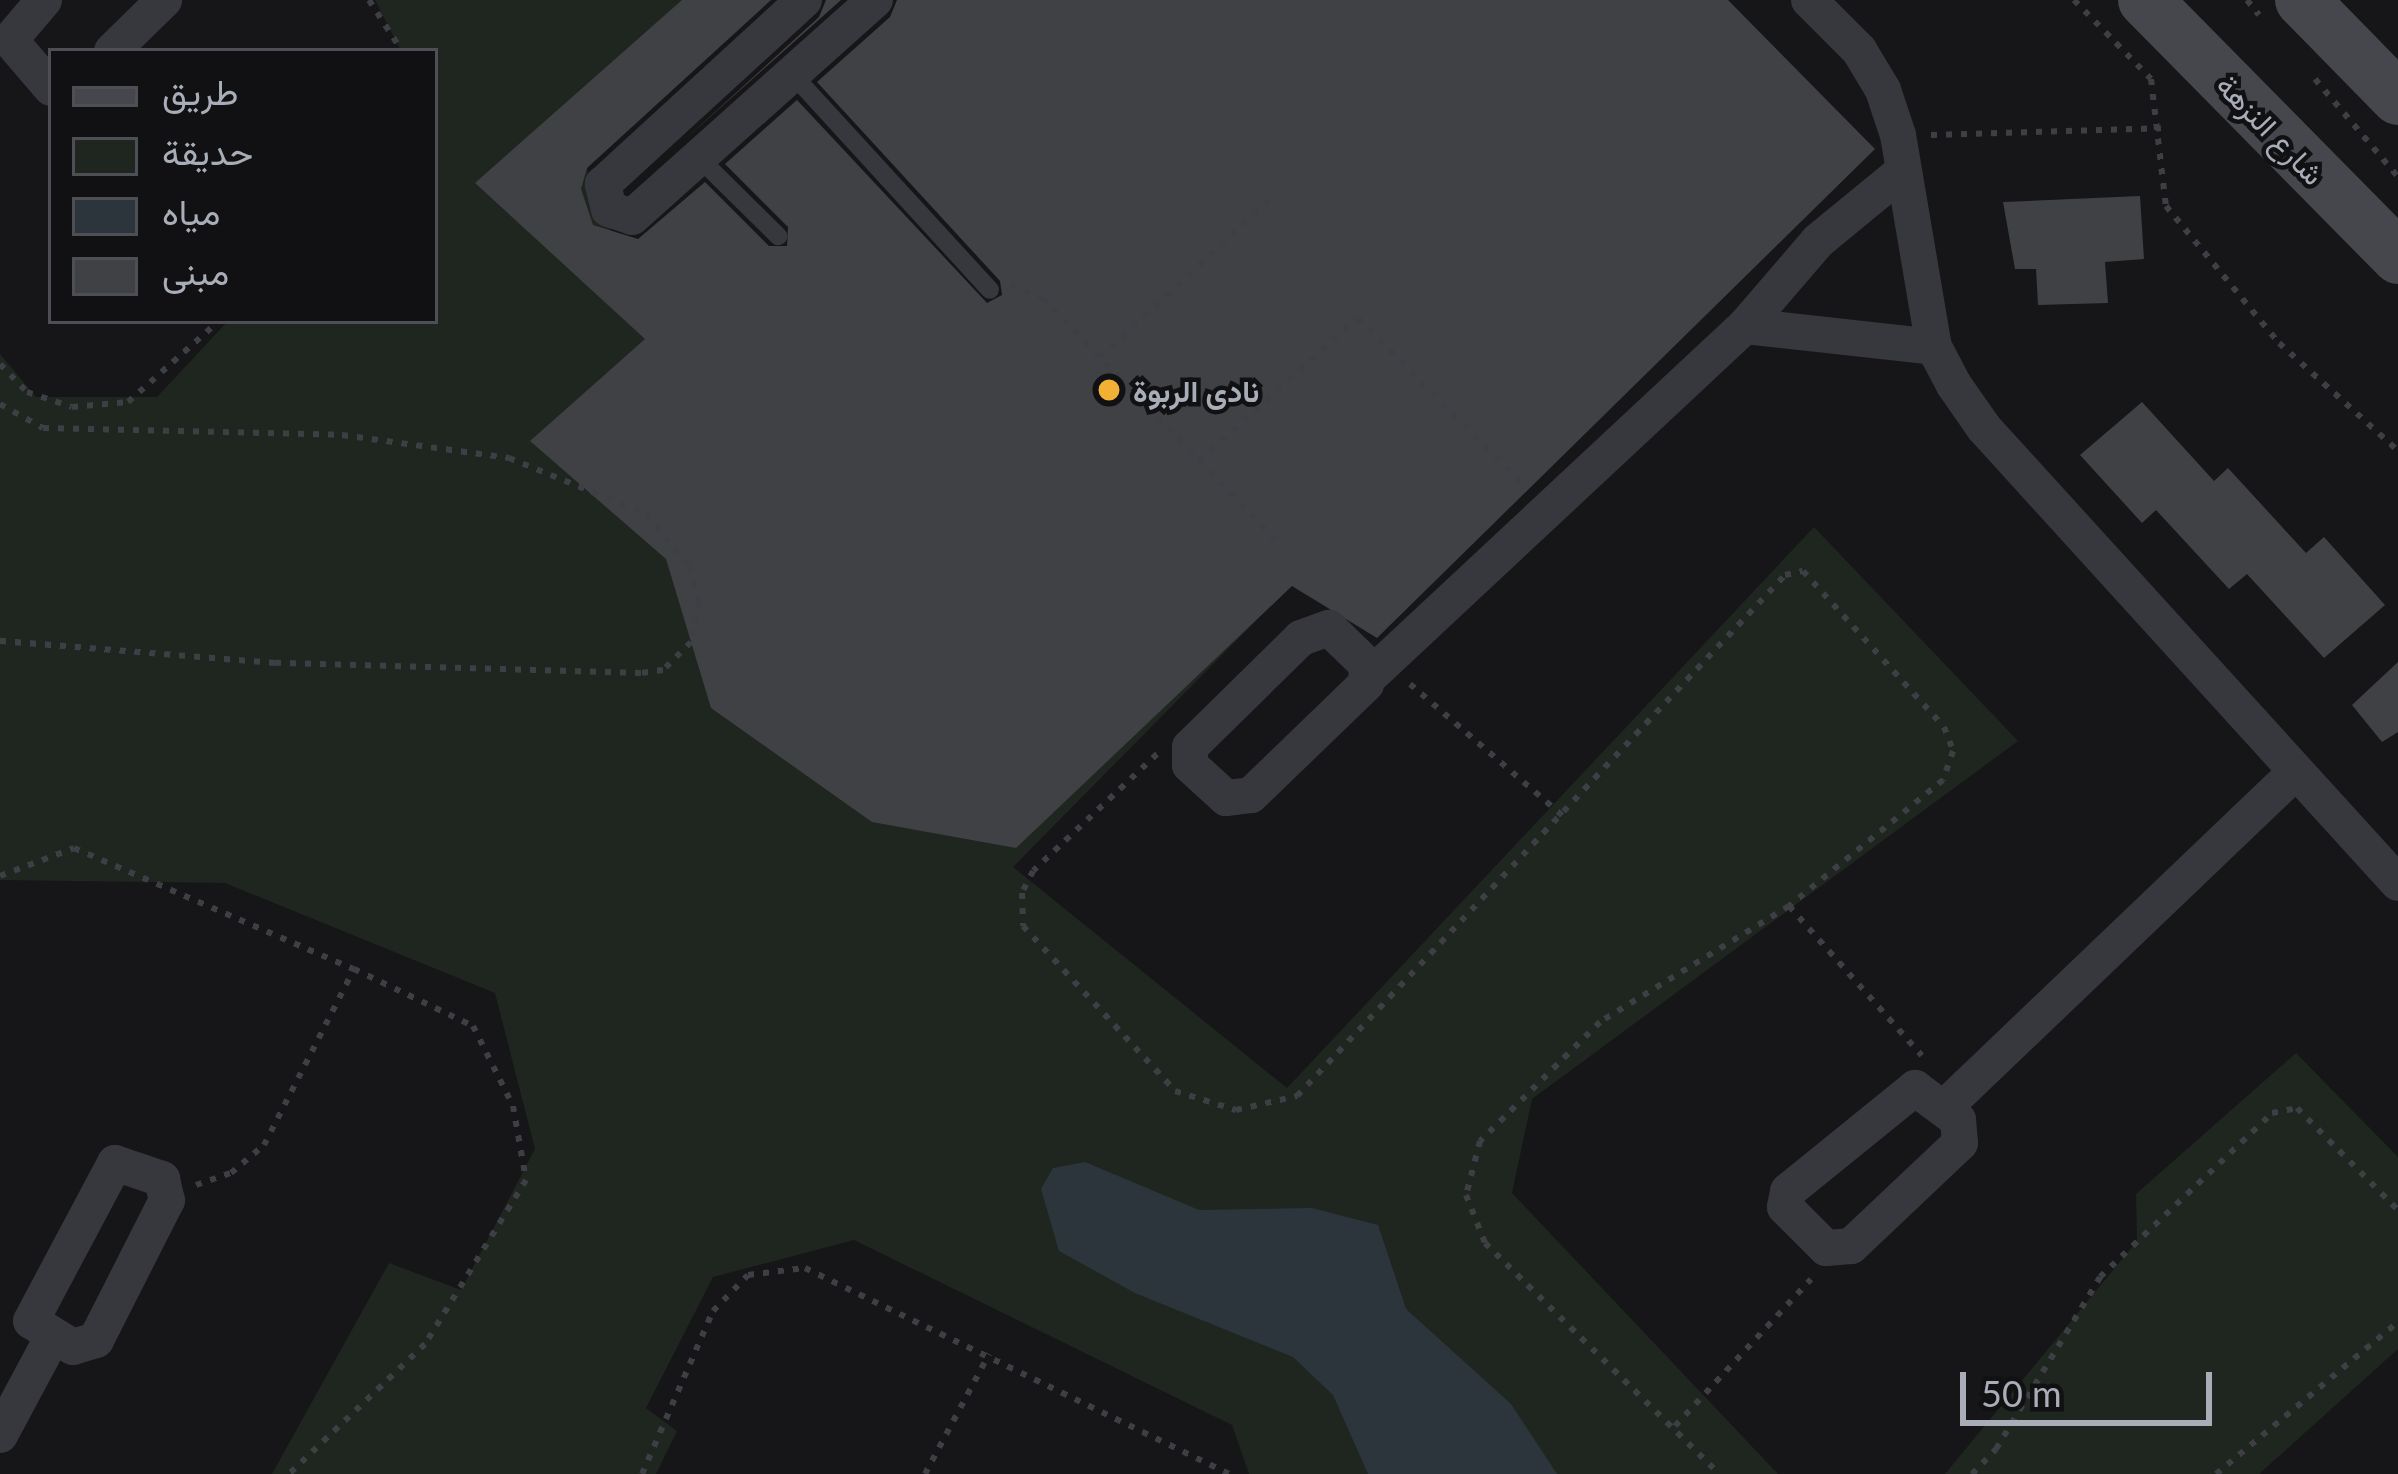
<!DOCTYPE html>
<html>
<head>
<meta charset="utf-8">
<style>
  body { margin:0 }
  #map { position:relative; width:2398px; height:1474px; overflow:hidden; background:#161618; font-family:Lato,Vazirmatn,sans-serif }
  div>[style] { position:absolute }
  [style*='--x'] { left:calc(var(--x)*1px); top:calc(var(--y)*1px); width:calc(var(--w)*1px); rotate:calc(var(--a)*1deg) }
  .green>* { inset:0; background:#1e261f }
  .water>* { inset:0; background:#2c353c }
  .building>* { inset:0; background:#404145 }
  .path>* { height:6px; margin-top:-3px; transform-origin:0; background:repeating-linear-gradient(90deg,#3d3f44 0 6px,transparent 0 15px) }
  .lane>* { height:18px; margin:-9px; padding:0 9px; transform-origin:9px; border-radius:9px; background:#37383d }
  .street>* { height:36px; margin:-18px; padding:0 18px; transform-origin:18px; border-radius:18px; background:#37383d }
  .secondary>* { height:54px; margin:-27px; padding:0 27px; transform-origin:27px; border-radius:27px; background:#45474d }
  .dots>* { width:33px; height:33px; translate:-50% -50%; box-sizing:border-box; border:6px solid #111113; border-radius:50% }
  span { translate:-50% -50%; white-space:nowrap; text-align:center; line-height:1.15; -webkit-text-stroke:9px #111113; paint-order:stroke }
  .street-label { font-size:30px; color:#a8adb8 }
  .poi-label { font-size:30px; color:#a8adb8; font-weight:700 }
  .left { translate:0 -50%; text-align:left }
  .legend { position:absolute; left:48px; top:48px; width:390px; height:276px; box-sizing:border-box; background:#111113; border:3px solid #4d4f55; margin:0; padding:15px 21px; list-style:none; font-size:36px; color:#a8adb8 }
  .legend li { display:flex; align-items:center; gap:24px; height:60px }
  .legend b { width:60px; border:3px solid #4d4f55 }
  .scale { position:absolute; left:1960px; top:1372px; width:252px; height:54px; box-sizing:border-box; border:6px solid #a8adb8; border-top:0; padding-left:15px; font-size:36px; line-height:42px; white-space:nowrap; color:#a8adb8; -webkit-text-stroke:9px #111113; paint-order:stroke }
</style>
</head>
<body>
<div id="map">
  <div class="green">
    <i style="clip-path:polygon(375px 0,725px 0,585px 141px,591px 208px,678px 304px,1315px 561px,1013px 867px,1287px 1088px,1814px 527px,2018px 741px,1532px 1099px,1512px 1193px,1778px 1474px,1249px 1474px,1232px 1425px,854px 1240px,713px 1277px,646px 1408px,677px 1431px,656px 1474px,272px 1474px,389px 1263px,461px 1290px,535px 1149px,495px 993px,225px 883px,0 880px,0 354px,36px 397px,157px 397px,228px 321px,435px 321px,435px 51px,401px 51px)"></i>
    <i style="clip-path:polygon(2296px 1053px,2398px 1157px,2398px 1349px,2259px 1474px,1945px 1474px,2137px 1241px,2136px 1194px)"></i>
  </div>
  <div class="water">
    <i style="clip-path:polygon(1085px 1162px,1199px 1210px,1312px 1208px,1378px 1225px,1406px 1309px,1511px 1404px,1557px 1474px,1368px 1474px,1333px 1395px,1293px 1357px,1135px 1293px,1059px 1251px,1041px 1189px,1053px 1168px)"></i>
  </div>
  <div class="building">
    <i style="clip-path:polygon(682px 0,771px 0,587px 168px,581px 189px,593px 225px,638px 239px,705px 182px,769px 246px,787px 246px,788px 227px,725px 164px,797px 100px,987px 303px,1002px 295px,1000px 281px,817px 82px,890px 17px,897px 0,1728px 0,1875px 149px,1377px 638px,1292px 586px,1016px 848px,872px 822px,711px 708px,666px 559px,530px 441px,645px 339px,475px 183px)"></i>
    <i style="clip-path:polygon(826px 0,841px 0,682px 142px,819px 17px)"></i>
    <i style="clip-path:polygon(2140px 196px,2144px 259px,2105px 262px,2108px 303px,2038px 305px,2036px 269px,2015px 269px,2003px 202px)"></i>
    <i style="clip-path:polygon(2142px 402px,2214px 481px,2228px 468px,2306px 553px,2324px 537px,2385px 605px,2324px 658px,2247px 574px,2229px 589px,2156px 510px,2142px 523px,2080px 455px)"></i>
    <i style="clip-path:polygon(2398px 662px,2398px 732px,2382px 742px,2352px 705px)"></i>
  </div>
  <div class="path">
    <i style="--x:369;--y:0;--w:61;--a:57.1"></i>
    <i style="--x:2074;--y:0;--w:110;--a:45.7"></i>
    <i style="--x:2151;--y:79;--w:128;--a:83.3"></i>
    <i style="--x:2166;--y:206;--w:178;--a:50.5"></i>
    <i style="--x:2279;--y:343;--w:161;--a:42.2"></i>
    <i style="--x:2247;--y:0;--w:19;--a:51"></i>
    <i style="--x:2315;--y:79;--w:128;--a:49.7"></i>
    <i style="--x:1931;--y:135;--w:230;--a:-1.7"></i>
    <i style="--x:1010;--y:285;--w:35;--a:22"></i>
    <i style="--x:1043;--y:298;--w:337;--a:46.1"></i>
    <i style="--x:1100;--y:358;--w:233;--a:-43.1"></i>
    <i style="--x:0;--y:364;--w:39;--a:46"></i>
    <i style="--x:27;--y:392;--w:47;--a:18.4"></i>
    <i style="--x:72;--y:407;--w:56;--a:-5.1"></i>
    <i style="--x:128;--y:402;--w:122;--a:-41.7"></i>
    <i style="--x:0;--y:404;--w:49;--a:29.2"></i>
    <i style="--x:43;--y:428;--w:299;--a:1.3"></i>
    <i style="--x:342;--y:435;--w:169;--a:7.8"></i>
    <i style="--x:509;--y:458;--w:148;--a:22.2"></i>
    <i style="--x:646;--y:514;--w:69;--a:50.3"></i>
    <i style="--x:690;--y:567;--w:35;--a:75"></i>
    <i style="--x:699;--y:601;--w:42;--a:101"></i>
    <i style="--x:691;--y:642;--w:40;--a:135"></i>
    <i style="--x:663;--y:670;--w:22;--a:172"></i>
    <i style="--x:641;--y:673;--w:366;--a:-178.4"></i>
    <i style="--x:275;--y:663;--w:276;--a:-175.4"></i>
    <i style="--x:1199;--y:461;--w:214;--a:-42"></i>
    <i style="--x:1358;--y:318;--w:236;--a:45.3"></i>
    <i style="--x:1410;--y:684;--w:202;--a:40.8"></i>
    <i style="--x:1157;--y:754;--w:170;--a:136.7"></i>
    <i style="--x:1033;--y:871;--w:25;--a:117"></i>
    <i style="--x:1022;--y:893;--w:33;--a:88"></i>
    <i style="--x:1023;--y:926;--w:224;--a:47.3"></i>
    <i style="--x:1175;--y:1091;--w:64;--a:17.3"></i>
    <i style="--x:1236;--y:1110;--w:63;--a:-12.9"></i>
    <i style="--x:1297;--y:1096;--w:714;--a:-46.87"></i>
    <i style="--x:1785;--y:575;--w:18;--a:-13"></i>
    <i style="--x:1803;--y:571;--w:210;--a:47.9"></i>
    <i style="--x:1944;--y:727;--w:26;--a:69"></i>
    <i style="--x:1953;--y:751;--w:31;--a:109"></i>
    <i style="--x:1943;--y:780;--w:199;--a:140.7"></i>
    <i style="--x:1789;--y:906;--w:222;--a:148.5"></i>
    <i style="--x:1600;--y:1022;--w:169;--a:135.2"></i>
    <i style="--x:1480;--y:1141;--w:56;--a:104.5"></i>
    <i style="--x:1466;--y:1195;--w:52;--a:68.4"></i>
    <i style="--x:1485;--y:1243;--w:329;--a:44.6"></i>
    <i style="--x:0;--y:876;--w:79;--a:-20.7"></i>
    <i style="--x:74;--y:848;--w:305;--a:23.4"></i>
    <i style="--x:354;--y:969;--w:132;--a:25.6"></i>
    <i style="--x:473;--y:1026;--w:89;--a:63.4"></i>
    <i style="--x:513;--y:1106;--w:75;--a:80"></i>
    <i style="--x:526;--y:1180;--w:193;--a:121.6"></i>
    <i style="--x:425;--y:1344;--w:188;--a:136.3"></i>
    <i style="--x:1789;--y:906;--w:200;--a:48.4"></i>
    <i style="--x:196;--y:1185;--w:37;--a:-19"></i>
    <i style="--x:231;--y:1173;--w:43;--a:-40.3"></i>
    <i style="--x:264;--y:1145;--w:198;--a:-62.9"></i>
    <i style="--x:1675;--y:1426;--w:200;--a:-47.2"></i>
    <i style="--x:642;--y:1474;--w:178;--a:-66.5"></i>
    <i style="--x:713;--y:1311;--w:50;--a:-45.8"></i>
    <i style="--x:748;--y:1275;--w:57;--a:-7"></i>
    <i style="--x:805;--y:1268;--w:471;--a:25.9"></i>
    <i style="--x:925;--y:1474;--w:136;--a:-61.9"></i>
    <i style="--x:1972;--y:1474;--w:35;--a:-46"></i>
    <i style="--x:1996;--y:1449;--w:201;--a:-58.8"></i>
    <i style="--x:2100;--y:1277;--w:238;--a:-43.6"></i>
    <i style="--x:2272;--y:1113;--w:25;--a:-11"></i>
    <i style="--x:2297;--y:1108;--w:144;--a:45.3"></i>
    <i style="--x:2216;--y:1474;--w:237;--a:-39.9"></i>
  </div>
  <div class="lane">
    <i style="--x:794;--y:76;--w:290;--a:47.5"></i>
    <i style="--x:700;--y:159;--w:110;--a:44.6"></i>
  </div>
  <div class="street">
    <i style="--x:44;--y:0;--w:52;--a:130.4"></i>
    <i style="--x:10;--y:40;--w:63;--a:49.5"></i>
    <i style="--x:804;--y:0;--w:273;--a:137.5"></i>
    <i style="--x:603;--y:184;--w:26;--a:77"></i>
    <i style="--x:609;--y:209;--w:24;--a:19"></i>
    <i style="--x:632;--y:217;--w:326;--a:-41.8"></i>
    <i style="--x:1809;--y:0;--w:71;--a:45"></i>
    <i style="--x:1859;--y:50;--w:47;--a:59"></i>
    <i style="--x:1883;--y:90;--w:47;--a:71.6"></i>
    <i style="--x:1898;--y:135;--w:215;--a:80.4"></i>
    <i style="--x:1934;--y:347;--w:43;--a:62.2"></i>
    <i style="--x:1954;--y:385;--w:52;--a:55.1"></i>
    <i style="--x:1984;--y:428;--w:615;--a:47.7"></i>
    <i style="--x:112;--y:51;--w:73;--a:-44.4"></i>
    <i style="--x:1745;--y:326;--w:190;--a:6.3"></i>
    <i style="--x:1329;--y:628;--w:53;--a:44.2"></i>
    <i style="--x:1367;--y:665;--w:19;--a:93"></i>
    <i style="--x:1366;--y:684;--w:160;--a:136"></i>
    <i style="--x:1251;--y:795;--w:25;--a:173"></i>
    <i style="--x:1226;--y:798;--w:49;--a:-137.5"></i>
    <i style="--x:1190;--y:765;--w:18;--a:-90"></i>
    <i style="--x:1190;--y:747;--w:156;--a:-44.5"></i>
    <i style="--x:1301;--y:638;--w:30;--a:-20"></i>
    <i style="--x:1370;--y:676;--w:513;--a:-43.03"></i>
    <i style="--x:1745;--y:326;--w:112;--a:-49.3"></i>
    <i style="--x:1818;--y:241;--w:109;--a:-39.4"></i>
    <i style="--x:1915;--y:1088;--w:54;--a:36.7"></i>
    <i style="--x:1958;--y:1120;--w:23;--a:85"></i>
    <i style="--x:1960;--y:1143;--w:150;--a:136.6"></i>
    <i style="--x:1851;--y:1246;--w:25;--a:175"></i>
    <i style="--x:1826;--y:1248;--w:58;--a:-135"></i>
    <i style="--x:1785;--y:1207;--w:16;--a:-79"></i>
    <i style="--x:1788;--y:1191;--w:164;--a:-39"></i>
    <i style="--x:1945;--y:1107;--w:482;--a:-43.7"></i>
    <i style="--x:115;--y:1163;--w:50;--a:18.8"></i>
    <i style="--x:162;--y:1179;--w:22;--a:77"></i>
    <i style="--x:167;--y:1200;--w:157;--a:116.9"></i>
    <i style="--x:96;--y:1340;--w:24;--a:163"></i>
    <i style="--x:73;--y:1347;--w:49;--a:-148.2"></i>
    <i style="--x:31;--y:1321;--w:179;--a:-62"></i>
    <i style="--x:0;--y:1435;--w:110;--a:-61.8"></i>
  </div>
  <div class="secondary">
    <i style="--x:2145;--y:0;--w:361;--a:45.4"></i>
    <i style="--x:2302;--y:0;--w:137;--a:45.6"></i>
  </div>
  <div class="dots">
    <i style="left:1109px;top:390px;background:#f2b134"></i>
  </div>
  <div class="street-label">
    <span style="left:2271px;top:129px;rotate:46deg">شارع النزهة</span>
  </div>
  <div class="poi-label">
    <span class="left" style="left:1133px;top:390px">نادى الربوة</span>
  </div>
  <ul class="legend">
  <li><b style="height:15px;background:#45474d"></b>طريق</li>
  <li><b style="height:33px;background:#1e261f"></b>حديقة</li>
  <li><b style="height:33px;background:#2c353c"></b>مياه</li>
  <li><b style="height:33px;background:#404145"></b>مبنى</li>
  </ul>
  <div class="scale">50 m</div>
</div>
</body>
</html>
